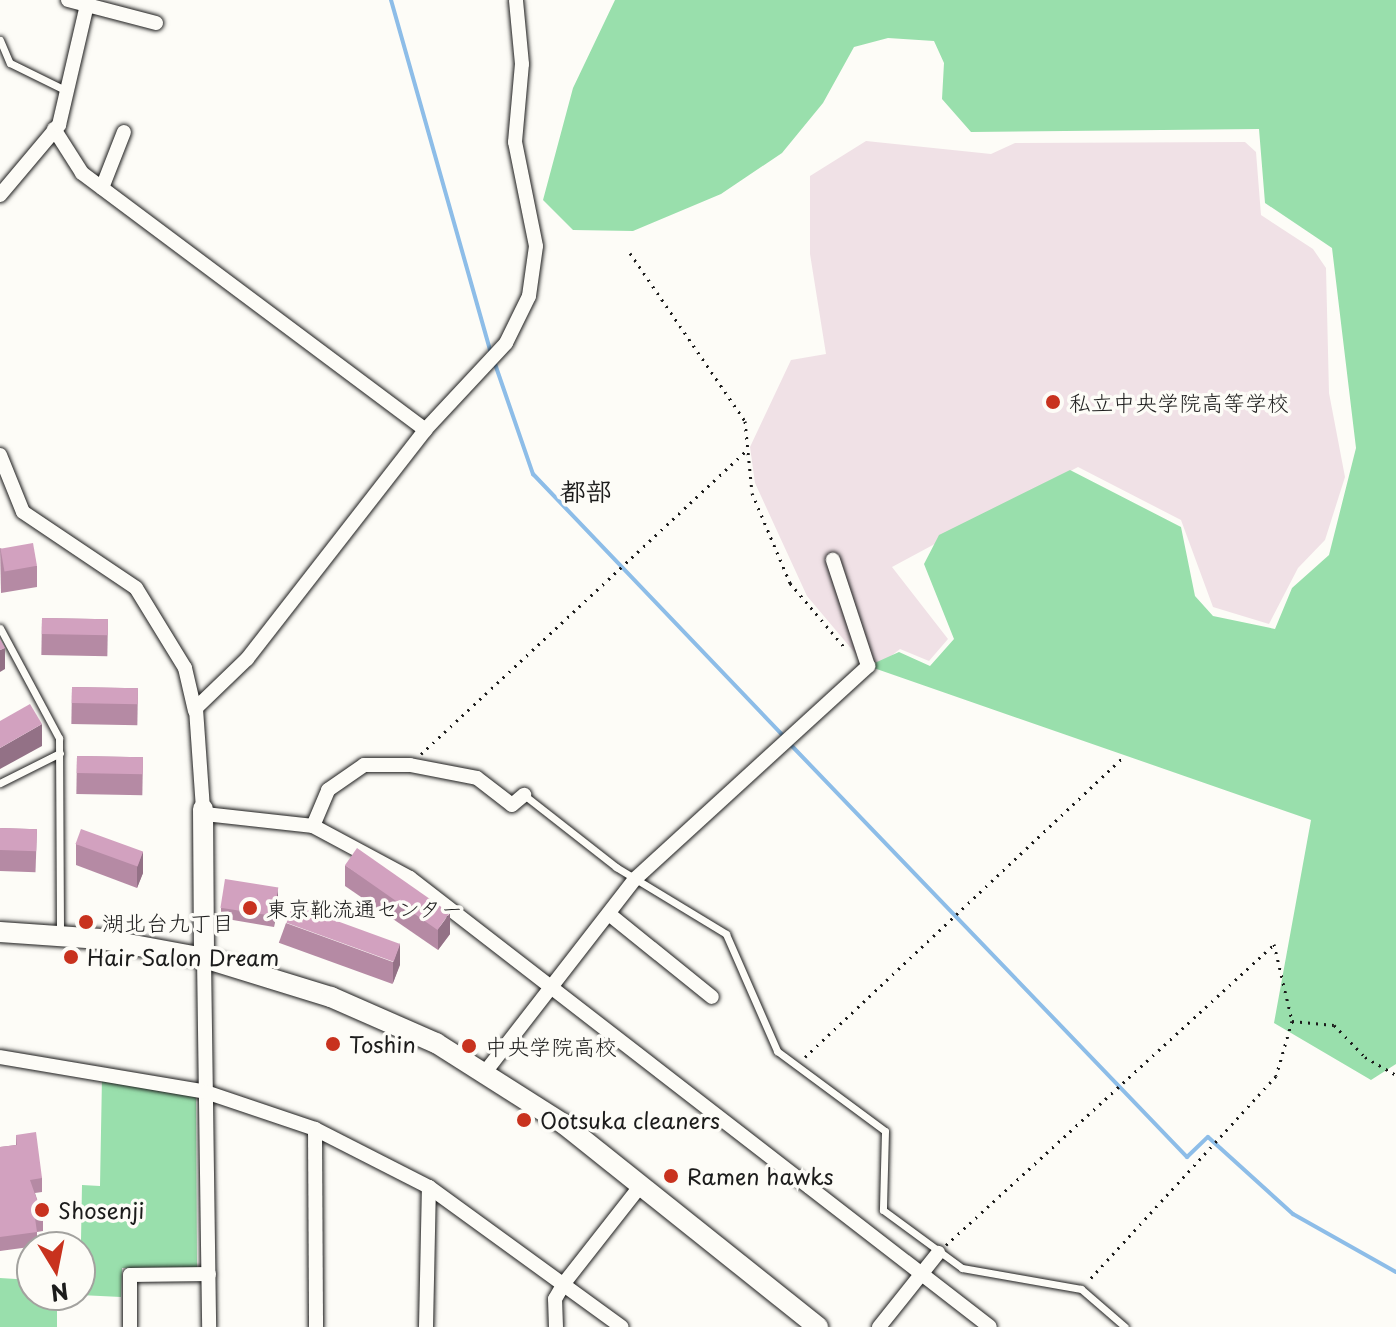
<!DOCTYPE html>
<html>
<head>
<meta charset="utf-8">
<style>
  body { margin:0 }
  #map { position:relative; width:1396px; height:1327px; overflow:hidden; background:#fdfcf7; font-family:"Playpen Sans","Klee One",sans-serif }
  div>[style] { position:absolute }
  [style*='--x'] { left:calc(var(--x)*1px); top:calc(var(--y)*1px); width:calc(var(--w)*1px); rotate:calc(var(--a)*1deg) }
  .built>* { inset:0; background:#f0e1e6 }
  .green>* { inset:0; background:#99dfac }
  .stream>* { height:4px; margin:-2px; padding:0 2px; transform-origin:2px; border-radius:2px; background:#8dbde8 }
  .path>* { height:3px; margin-top:-1.5px; transform-origin:0; background:repeating-linear-gradient(90deg,#1c1c1c 0 2px,transparent 0 8px) }
  .roads { filter:drop-shadow(0 0 2px #1c1c1c) drop-shadow(0 0 2px #1c1c1c) }
  .lane>* { height:7px; margin:-3.5px; padding:0 3.5px; transform-origin:3.5px; border-radius:3.5px; background:#fdfcf7 }
  .street>* { height:14px; margin:-7px; padding:0 7px; transform-origin:7px; border-radius:7px; background:#fdfcf7 }
  .secondary>* { height:20px; margin:-10px; padding:0 10px; transform-origin:10px; border-radius:10px; background:#fdfcf7 }
  .wall>* { inset:0; background:#b58aa4; transform-origin:0 0 }
  .shaded-wall>* { inset:0; background:#937186 }
  .building>* { inset:0; background:#d2a1bf; transform-origin:0 0 }
  .dots>* { width:22px; height:22px; translate:-50% -50%; box-sizing:border-box; border:4px solid #fdfcf7; border-radius:50% }
  span { translate:-50% -50%; white-space:nowrap; text-align:center; line-height:1.15; -webkit-text-stroke:7px #fdfcf7; paint-order:stroke }
  .poi-label { font-size:22px; color:#1c1c1c }
  .left { translate:0 -50%; text-align:left }
  .quarter-label { font-size:26px; color:#1c1c1c; font-weight:700 }
  .north { position:absolute; left:16px; top:1231px; width:80px; height:80px; box-sizing:border-box; background:#fdfcf7; border:2px solid #a3a29f; border-radius:50%; rotate:170deg; font-size:22px; font-weight:700; line-height:32px; text-align:center; color:#1c1c1c }
  .north::after { content:''; display:block; margin:auto; width:28px; height:36px; background:#c8321e; clip-path:polygon(50% 0,100% 100%,50% 72%,0 100%) }
</style>
</head>
<body>
<div id="map">
  <div class="built">
    <i style="clip-path:polygon(866px 141px,991px 154px,1015px 143px,1245px 142px,1256px 152px,1261px 215px,1313px 249px,1326px 268px,1329px 393px,1345px 477px,1325px 540px,1298px 568px,1269px 624px,1213px 607px,1181px 520px,1078px 467px,892px 567px,948px 639px,929px 661px,900px 649px,871px 672px,807px 596px,755px 483px,750px 447px,791px 360px,826px 354px,810px 254px,810px 176px)"></i>
  </div>
  <div class="green">
    <i style="clip-path:polygon(615px 0,1396px 0,1396px 1064px,1371px 1080px,1274px 1023px,1311px 820px,868px 666px,899px 652px,930px 666px,954px 639px,924px 564px,939px 535px,1070px 470px,1181px 527px,1195px 596px,1213px 616px,1275px 629px,1292px 588px,1329px 555px,1356px 448px,1332px 248px,1265px 203px,1259px 129px,971px 132px,942px 99px,944px 63px,934px 41px,888px 38px,854px 47px,823px 103px,782px 153px,721px 194px,633px 231px,573px 230px,543px 200px,573px 88px)"></i>
    <i style="clip-path:polygon(102px 1077px,196px 1097px,197px 1267px,122px 1268px,121px 1297px,80px 1295px,82px 1185px,100px 1186px)"></i>
    <i style="clip-path:polygon(0 1278px,32px 1280px,32px 1295px,57px 1295px,57px 1327px,0 1327px)"></i>
  </div>
  <div class="stream">
    <i style="--x:391;--y:0;--w:367;--a:74.2"></i>
    <i style="--x:494;--y:361;--w:120;--a:71"></i>
    <i style="--x:533;--y:474;--w:364;--a:46.3"></i>
    <i style="--x:790;--y:744;--w:573;--a:46.13"></i>
    <i style="--x:1187;--y:1157;--w:29;--a:-44"></i>
    <i style="--x:1208;--y:1137;--w:115;--a:42.2"></i>
    <i style="--x:1293;--y:1214;--w:118;--a:29.4"></i>
  </div>
  <div class="path">
    <i style="--x:630;--y:253;--w:204;--a:55.6"></i>
    <i style="--x:745;--y:421;--w:72;--a:84.4"></i>
    <i style="--x:752;--y:493;--w:98;--a:67.1"></i>
    <i style="--x:790;--y:583;--w:87;--a:49.7"></i>
    <i style="--x:421;--y:754;--w:444;--a:-43"></i>
    <i style="--x:1292;--y:1021;--w:42;--a:5.4"></i>
    <i style="--x:1334;--y:1025;--w:45;--a:45.9"></i>
    <i style="--x:1365;--y:1057;--w:36;--a:30"></i>
    <i style="--x:805;--y:1057;--w:436;--a:-43.3"></i>
    <i style="--x:946;--y:1245;--w:445;--a:-42.5"></i>
    <i style="--x:1274;--y:944;--w:79;--a:76.8"></i>
    <i style="--x:1292;--y:1021;--w:57;--a:106.2"></i>
    <i style="--x:1276;--y:1076;--w:278;--a:132.5"></i>
  </div>
  <div class="roads">
    <div class="lane">
      <i style="--x:0;--y:40;--w:25;--a:67"></i>
      <i style="--x:10;--y:63;--w:64;--a:26.2"></i>
      <i style="--x:0;--y:628;--w:125;--a:61.8"></i>
      <i style="--x:59;--y:738;--w:197;--a:89.7"></i>
      <i style="--x:0;--y:783;--w:67;--a:-26.6"></i>
      <i style="--x:524;--y:795;--w:117;--a:38"></i>
      <i style="--x:616;--y:867;--w:129;--a:31.3"></i>
      <i style="--x:726;--y:934;--w:128;--a:66.4"></i>
      <i style="--x:777;--y:1051;--w:134;--a:36.5"></i>
      <i style="--x:885;--y:1131;--w:79;--a:91.5"></i>
      <i style="--x:883;--y:1210;--w:98;--a:36.3"></i>
      <i style="--x:962;--y:1268;--w:121;--a:10"></i>
      <i style="--x:1081;--y:1289;--w:58;--a:40.8"></i>
    </div>
    <div class="street">
      <i style="--x:68;--y:0;--w:91;--a:14.6"></i>
      <i style="--x:54;--y:129;--w:52;--a:57.5"></i>
      <i style="--x:82;--y:173;--w:429;--a:36.8"></i>
      <i style="--x:102;--y:188;--w:60;--a:-68.6"></i>
      <i style="--x:0;--y:195;--w:92;--a:-49.9"></i>
      <i style="--x:59;--y:125;--w:128;--a:-76.9"></i>
      <i style="--x:0;--y:455;--w:61;--a:68"></i>
      <i style="--x:23;--y:512;--w:136;--a:33.9"></i>
      <i style="--x:136;--y:588;--w:94;--a:58.5"></i>
      <i style="--x:185;--y:668;--w:44;--a:76.9"></i>
      <i style="--x:203;--y:809;--w:101;--a:-94"></i>
      <i style="--x:196;--y:708;--w:71;--a:-43.9"></i>
      <i style="--x:247;--y:659;--w:290;--a:-52.1"></i>
      <i style="--x:425;--y:430;--w:119;--a:-47"></i>
      <i style="--x:506;--y:343;--w:52;--a:-63.9"></i>
      <i style="--x:529;--y:296;--w:50;--a:-82"></i>
      <i style="--x:536;--y:246;--w:106;--a:-101.4"></i>
      <i style="--x:515;--y:142;--w:78;--a:-84.9"></i>
      <i style="--x:522;--y:64;--w:64;--a:-95.4"></i>
      <i style="--x:205;--y:814;--w:109;--a:6.3"></i>
      <i style="--x:313;--y:826;--w:110;--a:28.2"></i>
      <i style="--x:410;--y:878;--w:733;--a:37.74"></i>
      <i style="--x:313;--y:826;--w:39;--a:-67"></i>
      <i style="--x:328;--y:790;--w:44;--a:-34.8"></i>
      <i style="--x:364;--y:765;--w:46;--a:0"></i>
      <i style="--x:410;--y:765;--w:68;--a:11"></i>
      <i style="--x:477;--y:778;--w:44;--a:37.6"></i>
      <i style="--x:512;--y:805;--w:16;--a:-40"></i>
      <i style="--x:609;--y:914;--w:132;--a:38.9"></i>
      <i style="--x:204;--y:958;--w:369;--a:89.2"></i>
      <i style="--x:0;--y:1057;--w:209;--a:9.6"></i>
      <i style="--x:206;--y:1092;--w:115;--a:18.7"></i>
      <i style="--x:315;--y:1129;--w:128;--a:27"></i>
      <i style="--x:429;--y:1187;--w:238;--a:36"></i>
      <i style="--x:486;--y:1071;--w:243;--a:-52.2"></i>
      <i style="--x:635;--y:879;--w:316;--a:-42.4"></i>
      <i style="--x:868;--y:666;--w:112;--a:-108.3"></i>
      <i style="--x:315;--y:1129;--w:198;--a:89.7"></i>
      <i style="--x:130;--y:1327;--w:52;--a:-90"></i>
      <i style="--x:130;--y:1275;--w:79;--a:-0.7"></i>
      <i style="--x:426;--y:1327;--w:140;--a:-88.8"></i>
      <i style="--x:556;--y:1327;--w:28;--a:-92"></i>
      <i style="--x:555;--y:1299;--w:20;--a:-60"></i>
      <i style="--x:565;--y:1282;--w:123;--a:-51.9"></i>
      <i style="--x:879;--y:1327;--w:95;--a:-51.4"></i>
    </div>
    <div class="secondary">
      <i style="--x:203;--y:809;--w:149;--a:89.6"></i>
      <i style="--x:0;--y:932;--w:101;--a:4"></i>
      <i style="--x:101;--y:939;--w:105;--a:10.5"></i>
      <i style="--x:204;--y:958;--w:133;--a:17.1"></i>
      <i style="--x:331;--y:997;--w:115;--a:23.7"></i>
      <i style="--x:436;--y:1043;--w:153;--a:32.4"></i>
      <i style="--x:565;--y:1125;--w:324;--a:38.6"></i>
    </div>
  </div>
  <div class="wall">
    <i style="clip-path:polygon(0 548px,37px 566px,37px 587px,1px 593px)"></i>
    <i style="left:42px;top:618px;width:66px;height:37px;rotate:1deg"></i>
    <i style="left:72px;top:687px;width:66px;height:37px;rotate:1deg"></i>
    <i style="left:77px;top:756px;width:66px;height:38px;rotate:1deg"></i>
    <i style="left:0;top:828px;width:37px;height:43px;rotate:2deg"></i>
    <i style="clip-path:polygon(76px 844px,143px 852px,143px 873px,137px 888px,76px 865px)"></i>
    <i style="clip-path:polygon(345px 865px,450px 934px,438px 950px,345px 886px)"></i>
    <i style="clip-path:polygon(278px 897px,274px 927px,221px 918px,221px 908px)"></i>
    <i style="left:286px;top:923px;width:121px;height:21px;rotate:20deg"></i>
    <i style="clip-path:polygon(16px 1135px,42px 1178px,42px 1192px,35px 1193px,43px 1217px,43px 1231px,37px 1232px,37px 1246px,0 1251px,0 1147px,16px 1145px)"></i>
  </div>
  <div class="shaded-wall">
    <i style="clip-path:polygon(5px 648px,5px 669px,0 672px,0 650px)"></i>
    <i style="clip-path:polygon(42px 724px,42px 746px,0 769px,0 748px)"></i>
    <i style="clip-path:polygon(143px 852px,143px 873px,137px 888px,137px 867px)"></i>
    <i style="clip-path:polygon(278px 887px,278px 897px,274px 927px,274px 916px)"></i>
    <i style="clip-path:polygon(450px 913px,450px 934px,438px 950px,438px 929px)"></i>
    <i style="clip-path:polygon(400px 943px,400px 965px,393px 983px,393px 962px)"></i>
  </div>
  <div class="building">
    <i style="left:33px;top:543px;width:23px;height:33px;rotate:80deg"></i>
    <i style="left:42px;top:618px;width:66px;height:16px;rotate:1deg"></i>
    <i style="clip-path:polygon(0 639px,5px 648px,0 650px)"></i>
    <i style="left:72px;top:687px;width:66px;height:16px;rotate:1deg"></i>
    <i style="clip-path:polygon(30px 704px,42px 724px,0 748px,0 721px)"></i>
    <i style="left:77px;top:756px;width:66px;height:17px;rotate:1deg"></i>
    <i style="left:0;top:828px;width:37px;height:22px;rotate:2deg"></i>
    <i style="left:81px;top:829px;width:66px;height:16px;rotate:20deg"></i>
    <i style="left:357px;top:848px;width:113px;height:21px;rotate:35deg"></i>
    <i style="left:225px;top:879px;width:54px;height:29px;rotate:9deg"></i>
    <i style="left:293px;top:905px;width:114px;height:19px;rotate:20deg"></i>
    <i style="clip-path:polygon(36px 1132px,42px 1178px,30px 1180px,43px 1217px,35px 1218px,37px 1232px,0 1237px,0 1147px,17px 1145px,16px 1135px)"></i>
  </div>
  <div class="dots">
    <i style="left:1053px;top:402px;background:#c8321e"></i>
    <i style="left:250px;top:908px;background:#c8321e"></i>
    <i style="left:86px;top:922px;background:#c8321e"></i>
    <i style="left:71px;top:957px;background:#c8321e"></i>
    <i style="left:333px;top:1044px;background:#c8321e"></i>
    <i style="left:469px;top:1046px;background:#c8321e"></i>
    <i style="left:524px;top:1120px;background:#c8321e"></i>
    <i style="left:671px;top:1176px;background:#c8321e"></i>
    <i style="left:42px;top:1210px;background:#c8321e"></i>
  </div>
  <div class="poi-label">
    <span class="left" style="left:1069px;top:402px">私立中央学院高等学校</span>
    <span class="left" style="left:266px;top:908px">東京靴流通センター</span>
    <span class="left" style="left:102px;top:922px">湖北台九丁目</span>
    <span class="left" style="left:87px;top:957px">Hair Salon Dream</span>
    <span class="left" style="left:349px;top:1044px">Toshin</span>
    <span class="left" style="left:485px;top:1046px">中央学院高校</span>
    <span class="left" style="left:540px;top:1120px">Ootsuka cleaners</span>
    <span class="left" style="left:687px;top:1176px">Ramen hawks</span>
    <span class="left" style="left:58px;top:1210px">Shosenji</span>
  </div>
  <div class="quarter-label">
    <span style="left:586px;top:491px">都部</span>
  </div>
  <div class="north">N</div>
</div>
</body>
</html>
